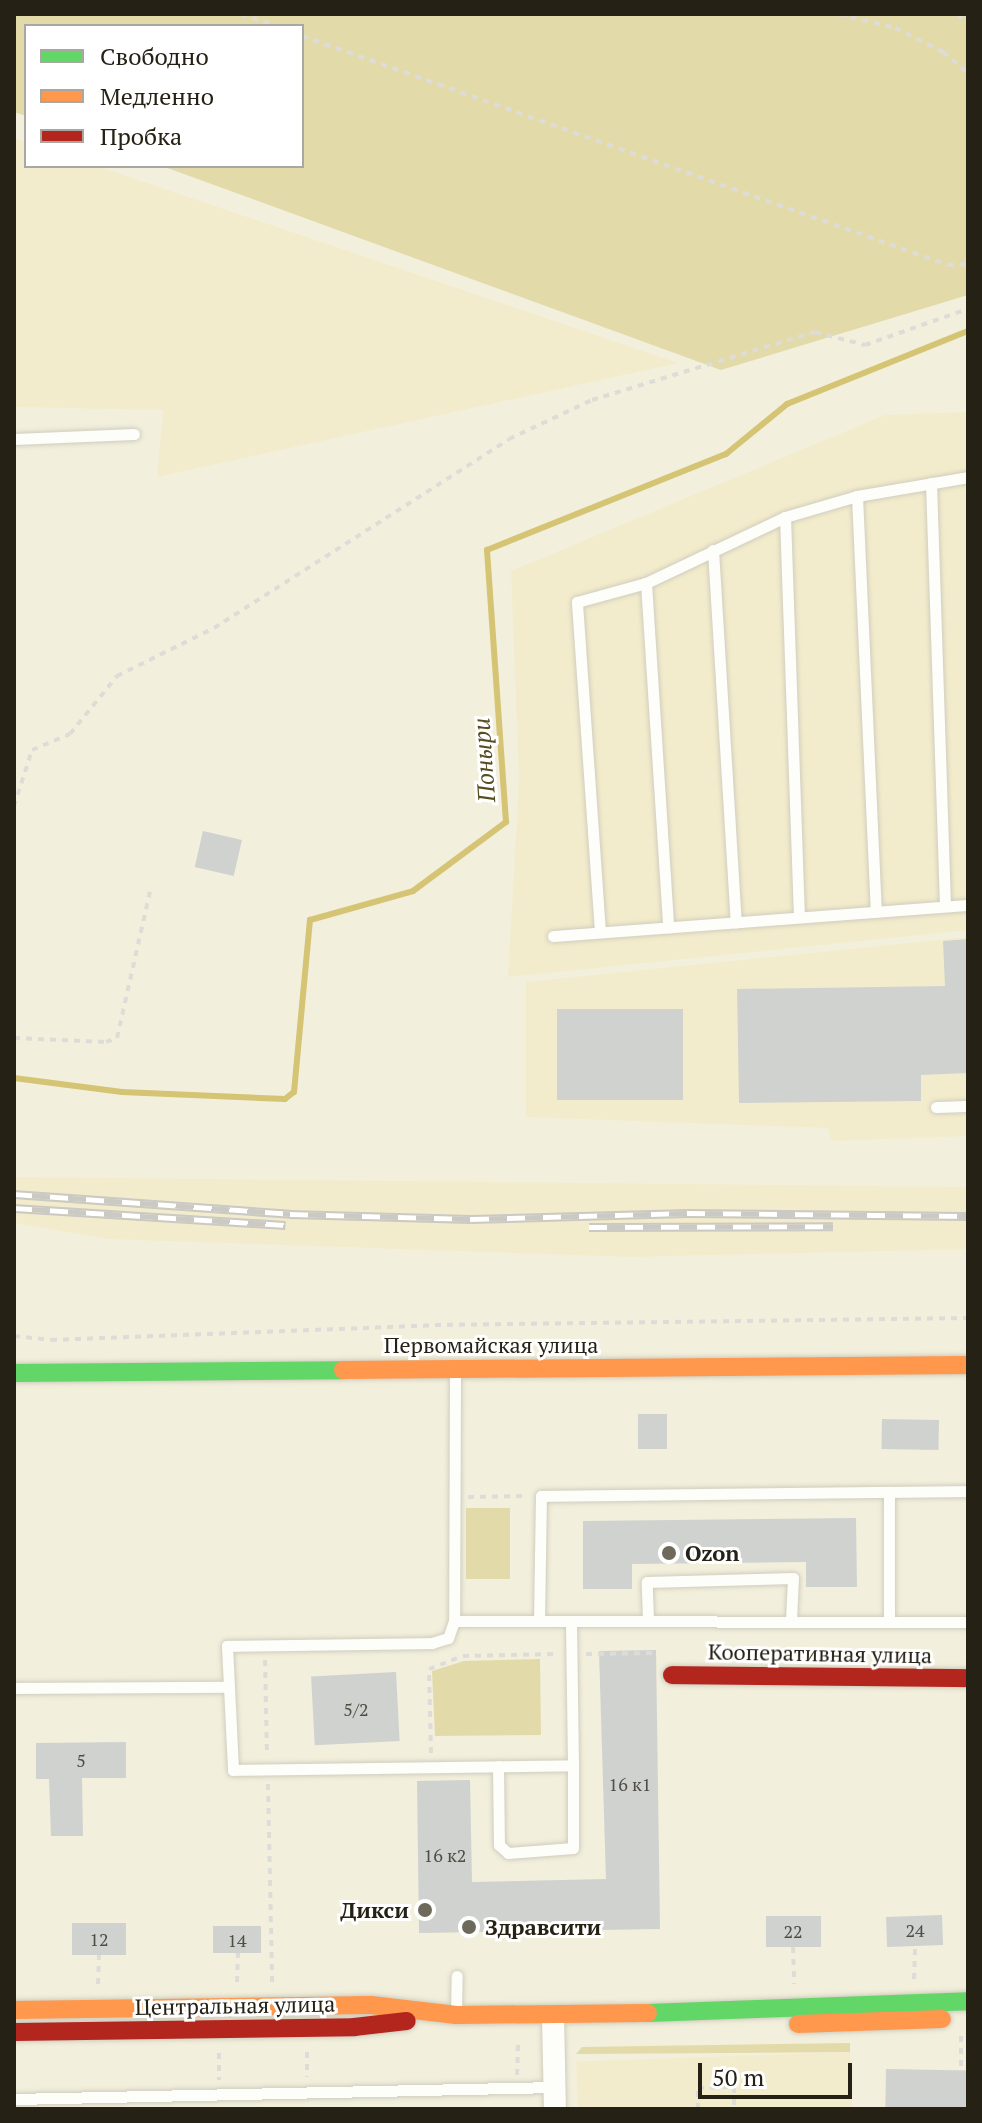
<!DOCTYPE html>
<html>
<head>
<meta charset="utf-8">
<style>
  body { margin:0 }
  #map { position:relative; width:982px; height:2123px; overflow:hidden; background:#f2efdc; font-family:"PT Serif",serif }
  div>[style] { position:absolute }
  [style*='--x'] { left:calc(var(--x)*1px); top:calc(var(--y)*1px); width:calc(var(--w)*1px); rotate:calc(var(--a)*1deg) }
  .built>* { inset:0; background:#f3eccc; transform-origin:0 0 }
  .green>* { inset:0; background:#e3daaa; transform-origin:0 0 }
  .stream>* { height:6px; margin:-3px; padding:0 3px; transform-origin:3px; border-radius:3px; background:#d4c473 }
  .building>* { inset:0; background:#cfd2cf; transform-origin:0 0 }
  .path>* { height:4px; margin-top:-2px; transform-origin:0; background:repeating-linear-gradient(90deg,#dedcd6 0 6px,transparent 0 12px) }
  .roads { filter:drop-shadow(0 0 2px #d0cdbe) drop-shadow(0 0 2px #d0cdbe) }
  .lane>* { height:11px; margin:-5.5px; padding:0 5.5px; transform-origin:5.5px; border-radius:5.5px; background:#fdfdfa }
  .street>* { height:22px; margin:-11px; padding:0 11px; transform-origin:11px; border-radius:11px; background:#fdfdfa }
  .fast>* { height:18px; margin:-9px; padding:0 9px; transform-origin:9px; border-radius:9px; background:#63d668 }
  .slow>* { height:18px; margin:-9px; padding:0 9px; transform-origin:9px; border-radius:9px; background:#ff974d }
  .jam>* { height:18px; margin:-9px; padding:0 9px; transform-origin:9px; border-radius:9px; background:#b3261e }
  .rail>* { height:9px; margin-top:-4.5px; transform-origin:0; background:repeating-linear-gradient(90deg,#fff 0 18px,#cac9c3 0 36px); box-sizing:border-box; border-block:2px solid #cac9c3 }
  .dots>* { width:22px; height:22px; translate:-50% -50%; box-sizing:border-box; border:4px solid #fff; border-radius:50% }
  span { translate:-50% -50%; white-space:nowrap; text-align:center; line-height:1.15; -webkit-text-stroke:6px #fff; paint-order:stroke }
  .number-label { font-size:18px; color:#504e44 }
  .number-label span { -webkit-text-stroke-width:0 }
  .street-label { font-size:22px; color:#252215 }
  .poi-label { font-size:22px; color:#252215; font-weight:700 }
  .left { translate:0 -50%; text-align:left }
  .right { translate:-100% -50%; text-align:right }
  .water-label { font-size:24px; color:#564d21; font-style:italic }
  .frame { position:absolute; inset:0; border:16px solid #252215; pointer-events:none }
  .legend { position:absolute; left:24px; top:24px; width:280px; height:144px; box-sizing:border-box; background:#fff; border:2px solid #a8a7a1; margin:0; padding:10px 14px; list-style:none; font-size:24px; color:#252215 }
  .legend li { display:flex; align-items:center; gap:16px; height:40px }
  .legend b { width:40px; border:2px solid #a8a7a1 }
  .scale { position:absolute; left:698px; top:2063px; width:154px; height:36px; box-sizing:border-box; border:4px solid #252215; border-top:0; padding-left:10px; font-size:24px; line-height:28px; white-space:nowrap; color:#252215; -webkit-text-stroke:6px #fff; paint-order:stroke }
</style>
</head>
<body>
<div id="map">
  <div class="built">
    <i style="clip-path:polygon(14px 138px,26px 142px,26px 166px,97px 166px,678px 363px,157px 477px,163px 410px,14px 407px)"></i>
    <i style="clip-path:polygon(968px 412px,968px 930px,508px 977px,519px 781px,511px 571px,885px 415px)"></i>
    <i style="clip-path:polygon(968px 937px,968px 1136px,831px 1141px,828px 1128px,526px 1117px,526px 982px)"></i>
    <i style="clip-path:polygon(14px 1177px,968px 1187px,968px 1249px,631px 1257px,107px 1239px,14px 1223px)"></i>
    <i style="left:850px;top:2052px;width:57px;height:274px;rotate:88deg"></i>
  </div>
  <div class="green">
    <i style="clip-path:polygon(14px 14px,968px 14px,968px 295px,721px 370px,162px 166px,302px 166px,302px 26px,26px 26px,26px 116px,14px 112px)"></i>
    <i style="left:466px;top:1508px;width:44px;height:71px"></i>
    <i style="clip-path:polygon(540px 1659px,541px 1735px,435px 1736px,432px 1671px,464px 1661px)"></i>
    <i style="clip-path:polygon(850px 2043px,850px 2052px,576px 2054px,582px 2047px)"></i>
  </div>
  <div class="stream">
    <i style="--x:14;--y:1078;--w:109;--a:7.4"></i>
    <i style="--x:122;--y:1092;--w:163;--a:2.5"></i>
    <i style="--x:285;--y:1099;--w:11;--a:-38"></i>
    <i style="--x:294;--y:1092;--w:173;--a:-84.7"></i>
    <i style="--x:310;--y:920;--w:107;--a:-15.7"></i>
    <i style="--x:413;--y:891;--w:116;--a:-36.6"></i>
    <i style="--x:506;--y:822;--w:273;--a:-94"></i>
    <i style="--x:487;--y:550;--w:258;--a:-21.9"></i>
    <i style="--x:726;--y:454;--w:79;--a:-39.3"></i>
    <i style="--x:787;--y:404;--w:195;--a:-22"></i>
  </div>
  <div class="building">
    <i style="left:203px;top:831px;width:40px;height:37px;rotate:13deg"></i>
    <i style="clip-path:polygon(968px 939px,968px 1073px,921px 1075px,921px 1101px,739px 1103px,737px 989px,945px 986px,943px 941px)"></i>
    <i style="left:557px;top:1009px;width:126px;height:91px"></i>
    <i style="left:638px;top:1414px;width:29px;height:35px"></i>
    <i style="left:882px;top:1419px;width:57px;height:30px;rotate:1deg"></i>
    <i style="clip-path:polygon(856px 1518px,857px 1587px,806px 1587px,806px 1562px,632px 1564px,632px 1589px,583px 1589px,583px 1521px)"></i>
    <i style="clip-path:polygon(656px 1650px,660px 1929px,419px 1933px,417px 1781px,470px 1780px,472px 1882px,606px 1879px,599px 1651px)"></i>
    <i style="left:396px;top:1672px;width:69px;height:85px;rotate:87deg"></i>
    <i style="clip-path:polygon(126px 1742px,126px 1778px,82px 1778px,83px 1836px,51px 1836px,49px 1779px,36px 1779px,36px 1743px)"></i>
    <i style="left:942px;top:1915px;width:30px;height:56px;rotate:88deg"></i>
    <i style="left:766px;top:1916px;width:55px;height:31px"></i>
    <i style="left:72px;top:1923px;width:54px;height:32px"></i>
    <i style="left:213px;top:1926px;width:48px;height:27px"></i>
    <i style="left:886px;top:2069px;width:82px;height:40px;rotate:1deg"></i>
  </div>
  <div class="path">
    <i style="--x:241;--y:14;--w:36;--a:19"></i>
    <i style="--x:664;--y:14;--w:78;--a:0"></i>
    <i style="--x:839;--y:14;--w:58;--a:14"></i>
    <i style="--x:895;--y:28;--w:54;--a:26.6"></i>
    <i style="--x:943;--y:52;--w:33;--a:40"></i>
    <i style="--x:957;--y:14;--w:14;--a:39"></i>
    <i style="--x:302;--y:36;--w:685;--a:19.52"></i>
    <i style="--x:948;--y:265;--w:20;--a:-3"></i>
    <i style="--x:14;--y:806;--w:59;--a:-72.2"></i>
    <i style="--x:32;--y:750;--w:41;--a:-22.8"></i>
    <i style="--x:70;--y:734;--w:75;--a:-51"></i>
    <i style="--x:117;--y:676;--w:108;--a:-26.3"></i>
    <i style="--x:214;--y:628;--w:350;--a:-32.6"></i>
    <i style="--x:509;--y:439;--w:92;--a:-25.2"></i>
    <i style="--x:592;--y:400;--w:233;--a:-17"></i>
    <i style="--x:815;--y:332;--w:52;--a:14.6"></i>
    <i style="--x:865;--y:345;--w:109;--a:-19.3"></i>
    <i style="--x:14;--y:1038;--w:92;--a:2.5"></i>
    <i style="--x:106;--y:1042;--w:12;--a:-20"></i>
    <i style="--x:117;--y:1038;--w:155;--a:-77.3"></i>
    <i style="--x:14;--y:1336;--w:37;--a:6"></i>
    <i style="--x:51;--y:1340;--w:384;--a:-2.2"></i>
    <i style="--x:435;--y:1325;--w:533;--a:-0.75"></i>
    <i style="--x:468;--y:1497;--w:59;--a:-1"></i>
    <i style="--x:586;--y:1654;--w:71;--a:-0.8"></i>
    <i style="--x:265;--y:1660;--w:95;--a:88.8"></i>
    <i style="--x:431;--y:1753;--w:84;--a:-91.4"></i>
    <i style="--x:429;--y:1669;--w:36;--a:-21"></i>
    <i style="--x:463;--y:1656;--w:94;--a:-1.2"></i>
    <i style="--x:268;--y:1784;--w:199;--a:88.8"></i>
    <i style="--x:793;--y:1947;--w:37;--a:88"></i>
    <i style="--x:914;--y:1979;--w:34;--a:-88"></i>
    <i style="--x:237;--y:1982;--w:29;--a:-88"></i>
    <i style="--x:98;--y:1984;--w:29;--a:-88"></i>
    <i style="--x:961;--y:2036;--w:34;--a:90"></i>
    <i style="--x:307;--y:2052;--w:25;--a:90"></i>
    <i style="--x:219;--y:2053;--w:27;--a:90"></i>
    <i style="--x:517;--y:2075;--w:36;--a:-88"></i>
    <i style="--x:698;--y:2109;--w:21;--a:-90"></i>
    <i style="--x:698;--y:2088;--w:36;--a:-2"></i>
    <i style="--x:734;--y:2087;--w:22;--a:90"></i>
  </div>
  <div class="roads">
    <div class="lane">
      <i style="--x:14;--y:439;--w:120;--a:-2.4"></i>
      <i style="--x:931;--y:483;--w:423;--a:88.1"></i>
      <i style="--x:857;--y:496;--w:416;--a:87.4"></i>
      <i style="--x:785;--y:517;--w:400;--a:88"></i>
      <i style="--x:713;--y:550;--w:373;--a:86.5"></i>
      <i style="--x:646;--y:583;--w:345;--a:86.3"></i>
      <i style="--x:600;--y:932;--w:331;--a:-94"></i>
      <i style="--x:577;--y:602;--w:72;--a:-15.4"></i>
      <i style="--x:646;--y:583;--w:154;--a:-25.4"></i>
      <i style="--x:785;--y:517;--w:75;--a:-16.3"></i>
      <i style="--x:857;--y:496;--w:113;--a:-9.7"></i>
      <i style="--x:553;--y:936;--w:416;--a:-4.3"></i>
      <i style="--x:936;--y:1107;--w:32;--a:-2"></i>
      <i style="--x:455;--y:1373;--w:248;--a:90.2"></i>
      <i style="--x:454;--y:1621;--w:18;--a:109"></i>
      <i style="--x:448;--y:1638;--w:17;--a:163"></i>
      <i style="--x:432;--y:1643;--w:205;--a:179.2"></i>
      <i style="--x:227;--y:1646;--w:124;--a:87.2"></i>
      <i style="--x:233;--y:1770;--w:340;--a:-0.8"></i>
      <i style="--x:573;--y:1765;--w:144;--a:-90.8"></i>
      <i style="--x:889;--y:1492;--w:79;--a:-0.7"></i>
      <i style="--x:648;--y:1620;--w:38;--a:-92"></i>
      <i style="--x:647;--y:1582;--w:146;--a:-1.6"></i>
      <i style="--x:793;--y:1578;--w:42;--a:92.7"></i>
      <i style="--x:454;--y:1621;--w:514;--a:0.11"></i>
      <i style="--x:539;--y:1621;--w:125;--a:-89.1"></i>
      <i style="--x:541;--y:1496;--w:348;--a:-0.7"></i>
      <i style="--x:889;--y:1492;--w:128;--a:90"></i>
      <i style="--x:14;--y:1688;--w:215;--a:-0.3"></i>
      <i style="--x:498;--y:1766;--w:79;--a:89.3"></i>
      <i style="--x:499;--y:1845;--w:12;--a:42"></i>
      <i style="--x:508;--y:1853;--w:65;--a:-4.4"></i>
      <i style="--x:573;--y:1848;--w:83;--a:-90"></i>
      <i style="--x:456;--y:2015;--w:39;--a:-89"></i>
      <i style="--x:14;--y:2099;--w:540;--a:-1.27"></i>
    </div>
    <div class="street">
      <i style="--x:553;--y:2016;--w:93;--a:88.8"></i>
    </div>
    <div class="fast">
      <i style="--x:14;--y:1373;--w:329;--a:-0.5"></i>
      <i style="--x:648;--y:2013;--w:320;--a:-2.1"></i>
    </div>
    <div class="slow">
      <i style="--x:343;--y:1370;--w:625;--a:-0.46"></i>
      <i style="--x:14;--y:2010;--w:357;--a:-0.8"></i>
      <i style="--x:371;--y:2005;--w:86;--a:6.7"></i>
      <i style="--x:456;--y:2015;--w:192;--a:-0.6"></i>
      <i style="--x:798;--y:2024;--w:144;--a:-2"></i>
    </div>
    <div class="jam">
      <i style="--x:672;--y:1675;--w:296;--a:0.6"></i>
      <i style="--x:14;--y:2032;--w:340;--a:-0.8"></i>
      <i style="--x:354;--y:2027;--w:53;--a:-6.5"></i>
    </div>
  </div>
  <div class="rail">
    <i style="--x:14;--y:1194;--w:277;--a:4.1"></i>
    <i style="--x:290;--y:1214;--w:181;--a:1.6"></i>
    <i style="--x:471;--y:1219;--w:216;--a:-1.6"></i>
    <i style="--x:687;--y:1213;--w:281;--a:0.6"></i>
    <i style="--x:14;--y:1208;--w:272;--a:3.6"></i>
    <i style="--x:589;--y:1227;--w:244;--a:-0.2"></i>
  </div>
  <div class="dots">
    <i style="left:669px;top:1553px;background:#6d6a5b"></i>
    <i style="left:425px;top:1910px;background:#6d6a5b"></i>
    <i style="left:469px;top:1927px;background:#6d6a5b"></i>
  </div>
  <div class="number-label">
    <span style="left:356px;top:1709px">5/2</span>
    <span style="left:81px;top:1760px">5</span>
    <span style="left:630px;top:1784px">16 к1</span>
    <span style="left:445px;top:1855px">16 к2</span>
    <span style="left:915px;top:1930px">24</span>
    <span style="left:793px;top:1931px">22</span>
    <span style="left:99px;top:1939px">12</span>
    <span style="left:237px;top:1940px">14</span>
  </div>
  <div class="street-label">
    <span style="left:491px;top:1345px">Первомайская улица</span>
    <span style="left:820px;top:1653px;rotate:1deg">Кооперативная улица</span>
    <span style="left:235px;top:2005px;rotate:-1deg">Центральная улица</span>
  </div>
  <div class="poi-label">
    <span class="left" style="left:685px;top:1553px">Ozon</span>
    <span class="right" style="left:409px;top:1910px">Дикси</span>
    <span class="left" style="left:485px;top:1927px">Здравсити</span>
  </div>
  <div class="water-label">
    <span style="left:484px;top:760px;rotate:-94deg">Поныри</span>
  </div>
  <div class="frame"></div>
  <ul class="legend">
  <li><b style="height:10px;background:#63d668"></b>Свободно</li>
  <li><b style="height:10px;background:#ff974d"></b>Медленно</li>
  <li><b style="height:10px;background:#b3261e"></b>Пробка</li>
  </ul>
  <div class="scale">50 m</div>
</div>
</body>
</html>
